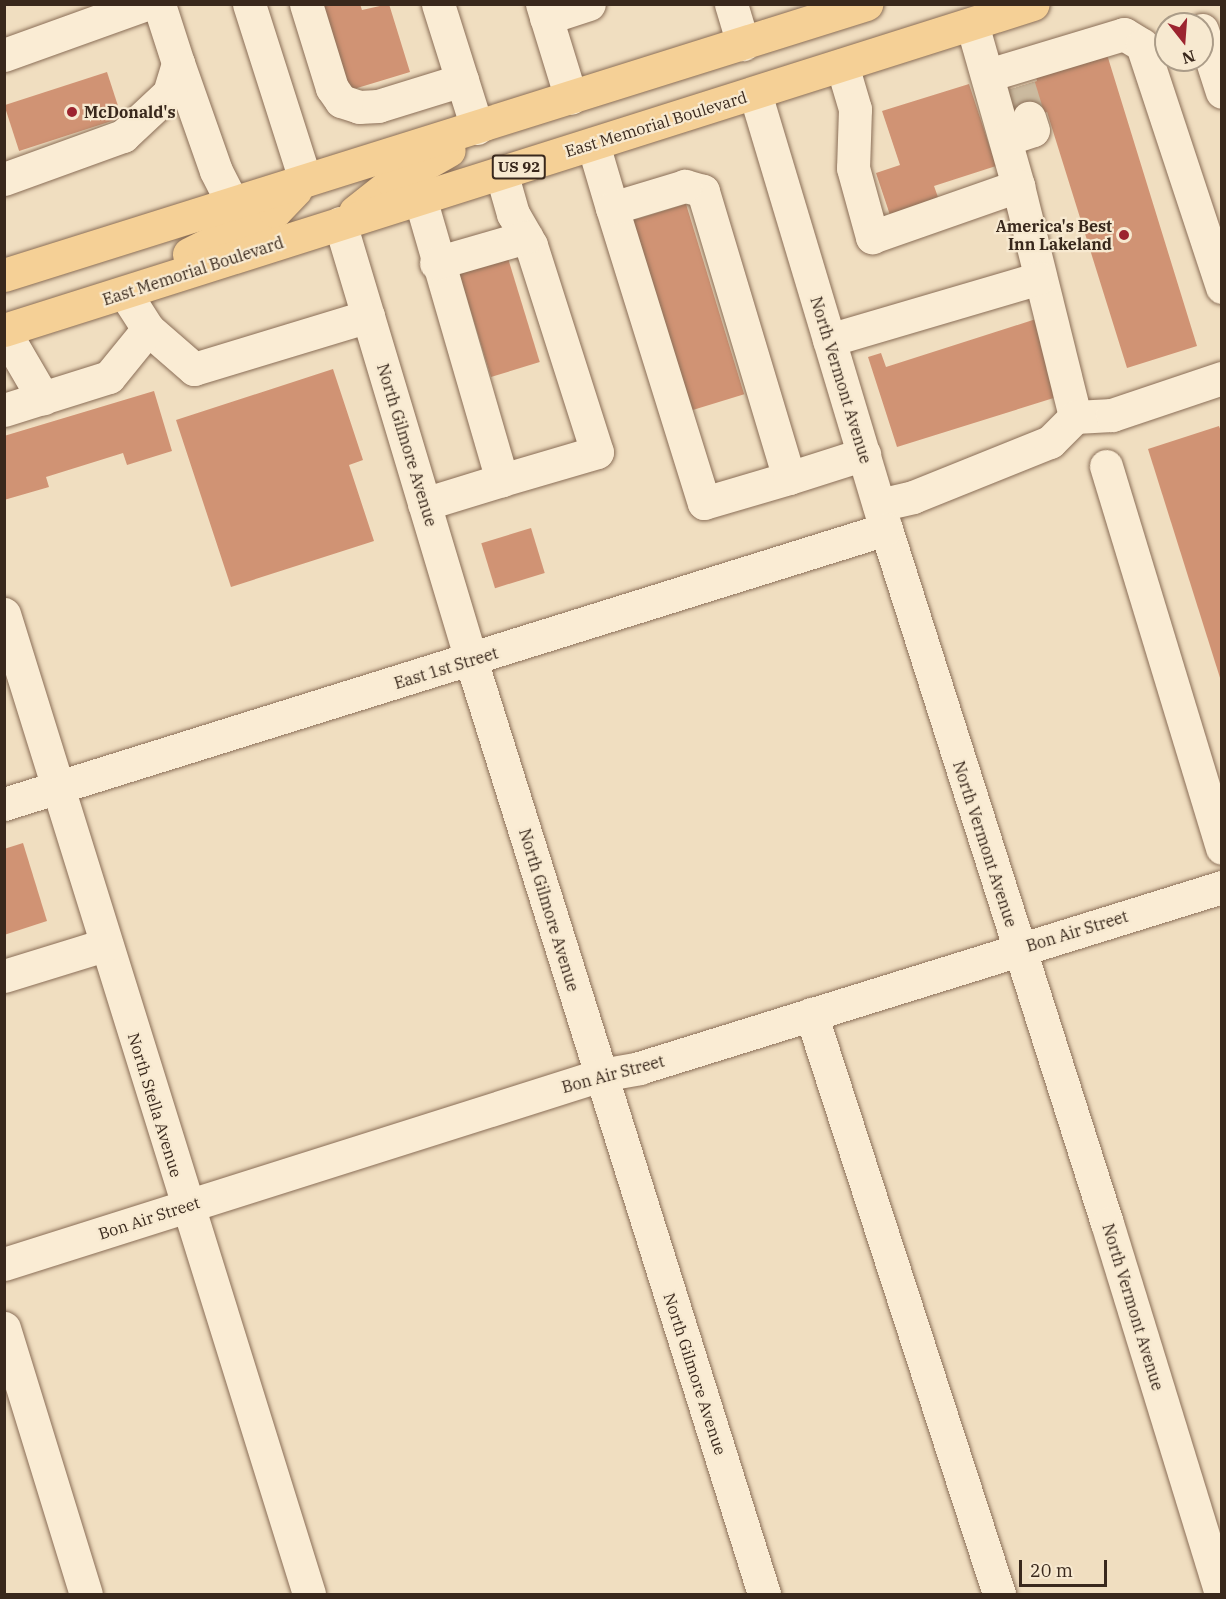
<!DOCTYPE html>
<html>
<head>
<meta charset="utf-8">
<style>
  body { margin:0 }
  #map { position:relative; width:1226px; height:1599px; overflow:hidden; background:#f0dec0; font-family:"IBM Plex Serif",serif }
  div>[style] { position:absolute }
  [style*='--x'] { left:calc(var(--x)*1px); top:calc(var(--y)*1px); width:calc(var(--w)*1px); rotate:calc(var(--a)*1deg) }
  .building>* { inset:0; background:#d09374; transform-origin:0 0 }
  .minor-tunnel>* { height:33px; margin-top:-16.5px; transform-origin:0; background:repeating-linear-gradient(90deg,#cbba9f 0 33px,transparent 0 49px) }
  .roads { filter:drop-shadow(0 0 2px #8a6e57) drop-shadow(0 0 2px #8a6e57) }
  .minor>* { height:33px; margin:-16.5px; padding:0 16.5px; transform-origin:16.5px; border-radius:16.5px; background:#faecd4 }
  .major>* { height:33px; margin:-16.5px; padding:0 16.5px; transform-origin:16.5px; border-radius:16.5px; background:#f5d096 }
  .dots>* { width:16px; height:16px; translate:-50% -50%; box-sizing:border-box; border:3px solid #f7e9d0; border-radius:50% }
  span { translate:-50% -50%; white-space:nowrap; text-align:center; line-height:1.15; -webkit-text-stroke:4.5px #f7e9d0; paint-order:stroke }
  .shield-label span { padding:2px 4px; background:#f7e9d0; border:2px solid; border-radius:4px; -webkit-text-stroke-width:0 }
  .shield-label { font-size:15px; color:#39281c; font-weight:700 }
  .poi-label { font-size:16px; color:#39281c; font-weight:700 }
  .left { translate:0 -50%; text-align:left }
  .right { translate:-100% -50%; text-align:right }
  .street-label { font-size:16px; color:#39281c }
  .frame { position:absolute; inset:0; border:6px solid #39281c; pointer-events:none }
  .north { position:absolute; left:1154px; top:12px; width:60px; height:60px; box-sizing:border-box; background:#f7e9d0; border:2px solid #ab9c88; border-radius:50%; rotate:163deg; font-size:16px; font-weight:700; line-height:24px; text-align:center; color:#39281c }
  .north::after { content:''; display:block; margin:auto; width:21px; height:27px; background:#9c242f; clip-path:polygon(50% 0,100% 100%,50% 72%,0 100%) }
  .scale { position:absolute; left:1019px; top:1560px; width:88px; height:27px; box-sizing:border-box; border:3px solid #39281c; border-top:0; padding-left:8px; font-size:18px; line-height:21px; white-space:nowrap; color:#39281c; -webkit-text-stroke:4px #f7e9d0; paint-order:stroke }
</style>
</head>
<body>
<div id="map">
  <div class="building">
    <i style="clip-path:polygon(317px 4px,360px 4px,362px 10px,389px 4px,410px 72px,344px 92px)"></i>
    <i style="clip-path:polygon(1105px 48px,1197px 346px,1127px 368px,1047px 112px,1009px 124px,1000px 93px,1037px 81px,1034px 70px)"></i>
    <i style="left:107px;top:72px;width:48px;height:108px;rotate:72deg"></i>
    <i style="clip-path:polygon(969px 84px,996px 166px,934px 186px,939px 200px,890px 215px,876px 173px,900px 165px,882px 111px)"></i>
    <i style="left:686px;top:204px;width:199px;height:58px;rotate:73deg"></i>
    <i style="left:507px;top:255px;width:112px;height:51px;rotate:73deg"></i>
    <i style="clip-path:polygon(1036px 319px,1060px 396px,897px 447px,868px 357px,881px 353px,886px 367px)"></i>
    <i style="clip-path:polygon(333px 369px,363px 460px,349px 465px,374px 541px,231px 587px,176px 420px)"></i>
    <i style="clip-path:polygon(154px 391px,172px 451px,127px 465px,123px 453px,46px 477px,49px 487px,4px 500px,4px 436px)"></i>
    <i style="clip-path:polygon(1219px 426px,1222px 434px,1221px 681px,1148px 449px)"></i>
    <i style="left:531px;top:528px;width:47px;height:52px;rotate:73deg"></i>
    <i style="clip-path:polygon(23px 843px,47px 921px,4px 935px,4px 849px)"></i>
  </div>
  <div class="minor-tunnel">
    <i style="--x:1019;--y:86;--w:34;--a:73"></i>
  </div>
  <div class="roads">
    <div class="minor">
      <i style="--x:249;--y:4;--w:185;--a:72.3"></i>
      <i style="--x:306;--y:4;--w:88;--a:72.8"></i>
      <i style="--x:332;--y:88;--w:16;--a:55"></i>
      <i style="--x:341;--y:101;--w:19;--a:18"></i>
      <i style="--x:359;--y:107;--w:19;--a:-3"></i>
      <i style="--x:378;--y:106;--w:88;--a:-17.2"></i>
      <i style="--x:438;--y:4;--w:130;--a:72.5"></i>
      <i style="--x:542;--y:4;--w:98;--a:72.9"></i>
      <i style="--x:731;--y:4;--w:42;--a:73.3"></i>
      <i style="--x:546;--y:18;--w:45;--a:-18"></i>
      <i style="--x:972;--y:24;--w:168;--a:74.1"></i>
      <i style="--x:1018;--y:186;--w:238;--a:76.1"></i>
      <i style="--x:1202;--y:30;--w:65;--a:72.1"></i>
      <i style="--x:4;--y:55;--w:151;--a:-19.8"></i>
      <i style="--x:178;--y:63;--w:114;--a:70.6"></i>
      <i style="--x:216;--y:171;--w:36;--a:63"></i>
      <i style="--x:842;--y:65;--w:46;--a:73.5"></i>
      <i style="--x:855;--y:109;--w:59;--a:91.9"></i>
      <i style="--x:853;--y:168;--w:72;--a:74.6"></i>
      <i style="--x:872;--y:237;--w:155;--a:-19.3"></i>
      <i style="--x:988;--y:75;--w:142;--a:-16.8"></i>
      <i style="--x:1124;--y:34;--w:21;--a:31"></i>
      <i style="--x:1142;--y:45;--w:255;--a:71.7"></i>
      <i style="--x:755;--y:93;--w:455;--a:73.3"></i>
      <i style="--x:886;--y:529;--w:728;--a:72.34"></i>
      <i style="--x:1107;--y:1223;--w:388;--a:72.9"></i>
      <i style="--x:1006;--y:139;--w:28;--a:-18"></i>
      <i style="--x:1033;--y:130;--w:13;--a:-108"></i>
      <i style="--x:593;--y:144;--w:67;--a:73.5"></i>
      <i style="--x:612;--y:208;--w:309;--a:72.7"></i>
      <i style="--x:704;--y:503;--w:89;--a:-16.4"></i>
      <i style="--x:789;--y:478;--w:300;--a:-106.7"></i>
      <i style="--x:703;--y:191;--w:19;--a:-164"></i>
      <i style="--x:685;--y:186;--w:76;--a:163.2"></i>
      <i style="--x:4;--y:179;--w:127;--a:-19.9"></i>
      <i style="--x:123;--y:136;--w:63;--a:-43.1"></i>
      <i style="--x:169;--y:93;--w:31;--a:-73"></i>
      <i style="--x:178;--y:63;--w:62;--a:-107.9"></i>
      <i style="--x:420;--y:198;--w:294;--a:73.8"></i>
      <i style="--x:502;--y:480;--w:99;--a:-16.4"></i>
      <i style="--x:597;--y:452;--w:217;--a:-107.7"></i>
      <i style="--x:531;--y:245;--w:36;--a:-120"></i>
      <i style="--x:513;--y:214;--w:44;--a:-105.9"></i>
      <i style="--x:340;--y:223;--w:456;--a:73.3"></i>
      <i style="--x:471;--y:660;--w:979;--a:72.58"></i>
      <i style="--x:436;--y:263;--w:94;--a:-16.1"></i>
      <i style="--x:125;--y:293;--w:43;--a:57.4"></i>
      <i style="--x:148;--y:329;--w:61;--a:41"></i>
      <i style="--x:194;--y:369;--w:182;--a:-16.9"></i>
      <i style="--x:4;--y:331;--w:78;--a:59.8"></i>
      <i style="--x:829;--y:340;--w:219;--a:-16.4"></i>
      <i style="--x:4;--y:410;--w:110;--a:-17.4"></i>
      <i style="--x:109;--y:377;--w:62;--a:-50.9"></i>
      <i style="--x:1106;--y:466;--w:399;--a:73.1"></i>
      <i style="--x:789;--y:478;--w:79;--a:-17.7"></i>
      <i style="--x:424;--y:504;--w:82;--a:-17.1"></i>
      <i style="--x:879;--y:505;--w:35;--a:-13"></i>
      <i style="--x:913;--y:497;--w:148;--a:-21.9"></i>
      <i style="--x:1050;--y:442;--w:35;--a:-45"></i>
      <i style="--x:1075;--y:417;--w:37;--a:-3"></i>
      <i style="--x:1112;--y:415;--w:116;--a:-18.6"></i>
      <i style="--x:4;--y:614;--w:1026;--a:72.71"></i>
      <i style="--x:4;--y:804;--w:924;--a:-17.32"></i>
      <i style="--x:4;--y:976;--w:106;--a:-17.1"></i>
      <i style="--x:811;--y:1014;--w:610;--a:72.04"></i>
      <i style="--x:4;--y:1264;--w:626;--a:-17.57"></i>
      <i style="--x:601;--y:1075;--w:39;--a:-10"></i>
      <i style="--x:639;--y:1068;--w:610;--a:-17.25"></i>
      <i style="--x:4;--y:1328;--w:278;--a:72.9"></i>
    </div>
    <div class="major">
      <i style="--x:355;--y:212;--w:48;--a:-38.3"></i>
      <i style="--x:393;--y:182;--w:64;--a:-29.7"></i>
      <i style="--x:189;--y:254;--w:96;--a:-26.6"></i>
      <i style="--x:275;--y:211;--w:29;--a:-46"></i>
      <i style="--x:4;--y:275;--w:904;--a:-17.45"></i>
      <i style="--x:4;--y:330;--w:1079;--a:-17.58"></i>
    </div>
  </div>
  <div class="dots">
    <i style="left:72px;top:112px;background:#9c242f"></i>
    <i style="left:1124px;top:235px;background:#9c242f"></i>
  </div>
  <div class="shield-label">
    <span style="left:519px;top:167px">US 92</span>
  </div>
  <div class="poi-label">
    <span class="left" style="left:84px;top:112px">McDonald's</span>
    <span class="right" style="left:1112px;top:235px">America's Best<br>Inn Lakeland</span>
  </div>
  <div class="street-label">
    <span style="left:656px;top:124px;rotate:-17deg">East Memorial Boulevard</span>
    <span style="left:193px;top:271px;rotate:-18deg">East Memorial Boulevard</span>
    <span style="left:841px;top:380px;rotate:73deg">North Vermont Avenue</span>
    <span style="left:407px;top:445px;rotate:73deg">North Gilmore Avenue</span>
    <span style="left:446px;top:668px;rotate:-17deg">East 1st Street</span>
    <span style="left:985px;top:844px;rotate:72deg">North Vermont Avenue</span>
    <span style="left:549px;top:910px;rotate:73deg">North Gilmore Avenue</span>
    <span style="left:1077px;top:931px;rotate:-17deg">Bon Air Street</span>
    <span style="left:613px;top:1074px;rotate:-15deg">Bon Air Street</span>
    <span style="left:155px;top:1105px;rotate:73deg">North Stella Avenue</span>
    <span style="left:149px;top:1218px;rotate:-18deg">Bon Air Street</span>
    <span style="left:1133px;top:1307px;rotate:73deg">North Vermont Avenue</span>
    <span style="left:695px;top:1374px;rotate:72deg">North Gilmore Avenue</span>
  </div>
  <div class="frame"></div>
  <div class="north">N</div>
  <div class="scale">20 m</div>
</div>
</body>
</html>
